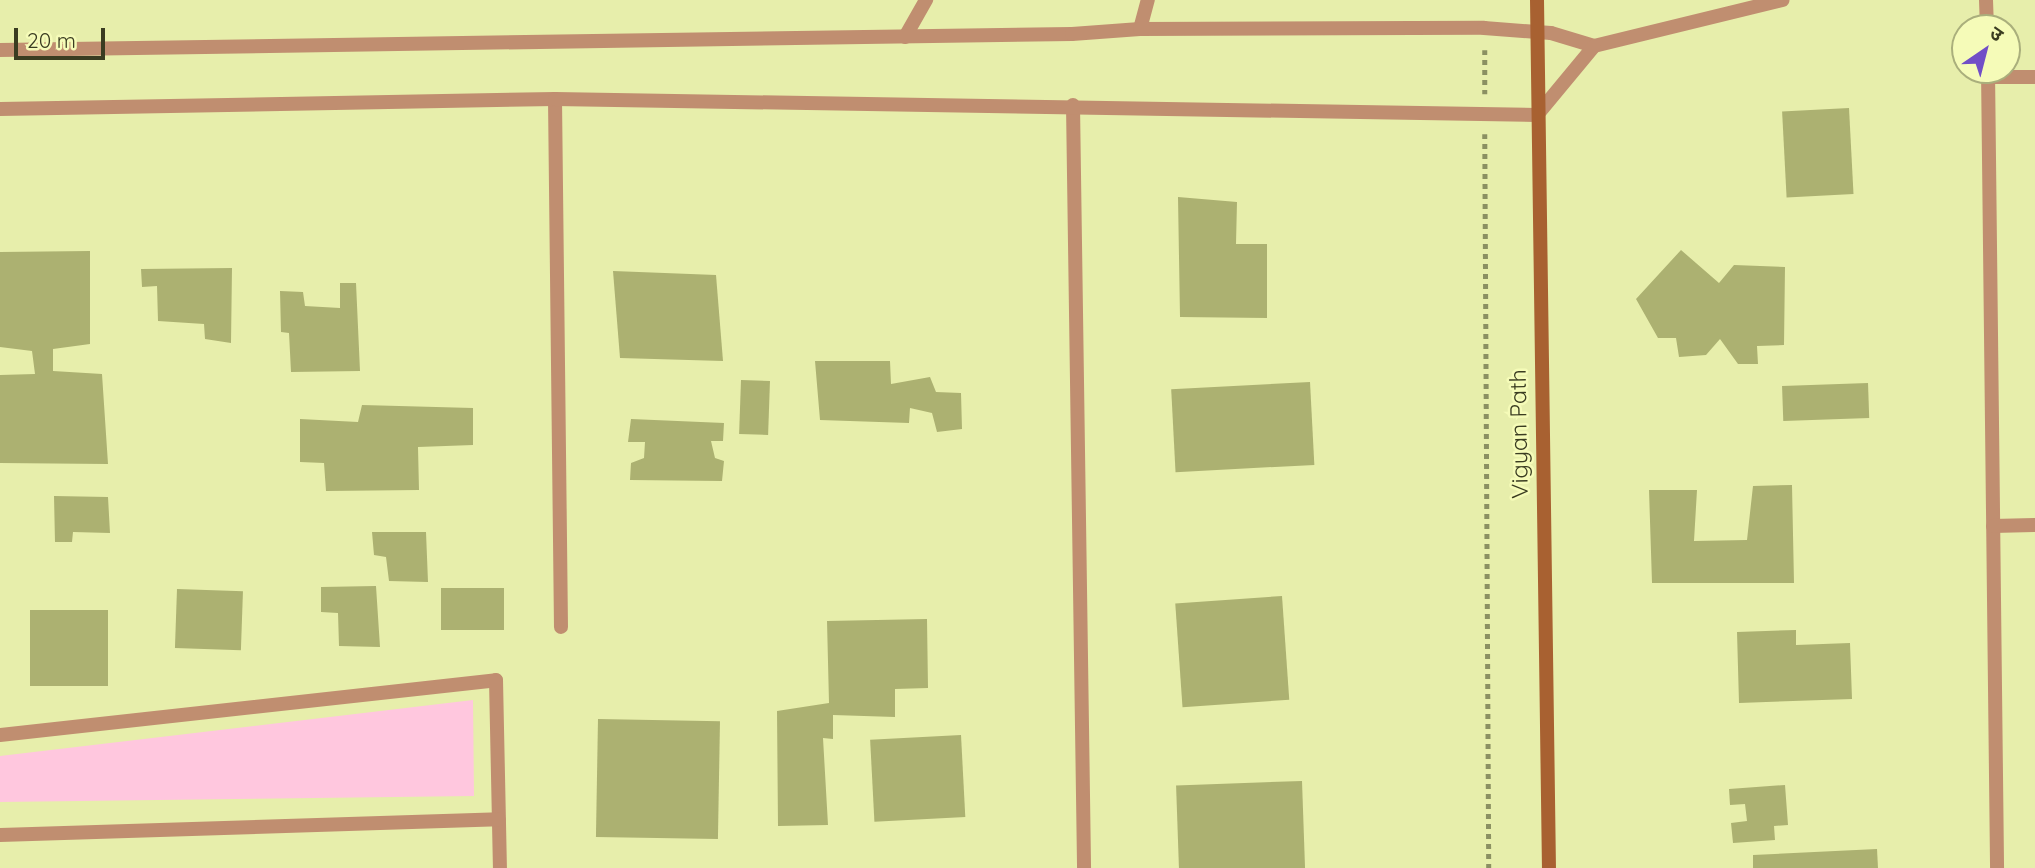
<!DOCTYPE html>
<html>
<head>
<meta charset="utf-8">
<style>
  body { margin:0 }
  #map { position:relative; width:2035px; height:868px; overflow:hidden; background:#e7eeab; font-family:Quicksand,"Noto Sans Devanagari",sans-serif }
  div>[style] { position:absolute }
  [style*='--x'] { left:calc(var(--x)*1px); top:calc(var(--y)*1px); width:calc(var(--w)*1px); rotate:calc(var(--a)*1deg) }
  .green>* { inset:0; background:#ffc7de }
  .building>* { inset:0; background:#acb171; transform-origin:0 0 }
  .path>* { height:4.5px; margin-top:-2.25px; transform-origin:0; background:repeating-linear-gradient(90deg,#8b9062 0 5px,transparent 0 10px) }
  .service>* { height:14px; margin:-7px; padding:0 7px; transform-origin:7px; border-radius:7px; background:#c08e70 }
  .minor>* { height:14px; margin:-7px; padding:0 7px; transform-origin:7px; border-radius:7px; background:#c08e70 }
  .secondary>* { height:14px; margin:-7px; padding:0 7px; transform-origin:7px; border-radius:7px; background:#a86131 }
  span { translate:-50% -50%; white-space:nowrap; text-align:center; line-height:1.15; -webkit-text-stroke:5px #f5fbb8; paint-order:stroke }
  .street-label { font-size:23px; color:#3a3c21 }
  .north { position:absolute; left:1951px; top:14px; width:70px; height:70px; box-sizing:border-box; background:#f5fbb8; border:2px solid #aaaf7c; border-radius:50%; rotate:35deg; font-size:19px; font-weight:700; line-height:28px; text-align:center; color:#3a3c21 }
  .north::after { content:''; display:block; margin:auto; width:24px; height:32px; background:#714ec7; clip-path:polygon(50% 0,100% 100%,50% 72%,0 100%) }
  .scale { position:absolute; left:14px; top:28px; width:91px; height:32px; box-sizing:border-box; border:4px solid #3a3c21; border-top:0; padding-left:9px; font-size:21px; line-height:24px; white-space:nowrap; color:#3a3c21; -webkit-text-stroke:5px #f5fbb8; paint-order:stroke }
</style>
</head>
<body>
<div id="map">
  <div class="green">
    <i style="clip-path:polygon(473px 700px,474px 796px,0 802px,0 756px)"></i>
  </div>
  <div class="building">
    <i style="left:1849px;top:108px;width:86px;height:67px;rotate:87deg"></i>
    <i style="clip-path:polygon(1178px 197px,1237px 202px,1236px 244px,1267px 244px,1267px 318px,1180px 317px)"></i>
    <i style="clip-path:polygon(1681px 250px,1719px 283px,1734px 265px,1785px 267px,1784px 345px,1757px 346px,1758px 364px,1738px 364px,1720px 339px,1706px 355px,1679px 357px,1676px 338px,1658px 338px,1636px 299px)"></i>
    <i style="clip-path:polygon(90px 251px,90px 344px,53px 349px,53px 371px,102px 374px,108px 464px,0 463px,0 375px,35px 374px,32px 351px,0 347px,0 252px)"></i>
    <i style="clip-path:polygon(232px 268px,231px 343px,205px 339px,204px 324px,158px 321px,157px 286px,142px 287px,141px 269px)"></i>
    <i style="clip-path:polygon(613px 271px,716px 275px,723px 361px,620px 358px)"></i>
    <i style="clip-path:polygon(340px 283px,356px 283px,360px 371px,291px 372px,289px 333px,281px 332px,280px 291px,303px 292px,305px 306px,340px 308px)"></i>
    <i style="clip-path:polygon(815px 361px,890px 361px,891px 384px,930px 377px,936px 392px,961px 393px,962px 429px,937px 432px,932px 413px,910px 408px,909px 423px,820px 420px)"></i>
    <i style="left:741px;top:380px;width:29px;height:54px;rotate:2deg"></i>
    <i style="left:1310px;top:382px;width:83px;height:139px;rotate:87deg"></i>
    <i style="left:1868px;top:383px;width:35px;height:86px;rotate:88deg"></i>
    <i style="clip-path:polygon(362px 405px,473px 408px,473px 445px,418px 447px,419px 490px,326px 491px,324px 463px,300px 462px,300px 419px,358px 422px)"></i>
    <i style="clip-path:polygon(631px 419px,724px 423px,723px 441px,711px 441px,715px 458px,724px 461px,722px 481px,630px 480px,631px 463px,644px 458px,645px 442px,628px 442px)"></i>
    <i style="clip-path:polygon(1792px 485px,1794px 583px,1652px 583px,1649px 490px,1697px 490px,1694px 541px,1747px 540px,1753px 486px)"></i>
    <i style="clip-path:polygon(54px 496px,108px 497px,110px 533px,73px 532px,72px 542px,55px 542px)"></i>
    <i style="clip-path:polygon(372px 532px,426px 532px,428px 582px,389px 581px,386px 557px,374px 555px)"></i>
    <i style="clip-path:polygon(376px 586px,380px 647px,339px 646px,338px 613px,321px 612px,321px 587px)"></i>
    <i style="left:441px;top:588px;width:63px;height:42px"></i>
    <i style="left:177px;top:589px;width:66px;height:59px;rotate:2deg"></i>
    <i style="left:1282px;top:596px;width:104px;height:107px;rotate:86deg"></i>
    <i style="left:30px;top:610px;width:78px;height:76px"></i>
    <i style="clip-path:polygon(927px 619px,928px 688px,895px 689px,895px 717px,833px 715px,833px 739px,823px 738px,828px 825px,778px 826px,777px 711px,829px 703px,827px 621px)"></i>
    <i style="clip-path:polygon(1796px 630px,1796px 645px,1850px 643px,1852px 699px,1739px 703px,1737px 632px)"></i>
    <i style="left:598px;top:719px;width:122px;height:118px;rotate:1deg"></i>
    <i style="left:961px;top:735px;width:82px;height:91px;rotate:87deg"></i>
    <i style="left:1302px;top:781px;width:87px;height:126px;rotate:88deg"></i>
    <i style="clip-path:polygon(1785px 785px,1788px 825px,1774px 826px,1775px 840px,1733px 843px,1731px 823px,1747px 821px,1745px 804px,1730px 805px,1729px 789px)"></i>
    <i style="clip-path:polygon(1877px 849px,1878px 868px,1753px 868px,1753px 855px)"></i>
  </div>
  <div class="path">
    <i style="--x:1485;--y:50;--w:44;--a:90"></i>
    <i style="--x:1485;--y:134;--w:734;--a:89.69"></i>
  </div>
  <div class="service">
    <i style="--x:1140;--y:29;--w:30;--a:-75"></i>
    <i style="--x:905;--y:37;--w:43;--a:-60.4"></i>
  </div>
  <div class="minor">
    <i style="--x:1986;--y:0;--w:28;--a:88"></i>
    <i style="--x:0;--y:50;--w:1072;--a:-0.86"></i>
    <i style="--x:1072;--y:34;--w:68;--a:-4.2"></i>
    <i style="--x:1140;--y:29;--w:344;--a:-0.2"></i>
    <i style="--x:1484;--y:28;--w:67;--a:4.3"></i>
    <i style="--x:1551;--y:33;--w:45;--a:16.8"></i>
    <i style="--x:1594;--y:46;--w:194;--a:-13.7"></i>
    <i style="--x:1988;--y:70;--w:798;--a:89.35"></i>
    <i style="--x:1988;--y:77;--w:47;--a:0"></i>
    <i style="--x:555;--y:99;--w:528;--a:89.35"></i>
    <i style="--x:1073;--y:105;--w:763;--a:89.17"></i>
    <i style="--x:0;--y:109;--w:555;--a:-1.03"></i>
    <i style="--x:555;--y:99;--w:982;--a:0.93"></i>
    <i style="--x:1537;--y:115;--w:89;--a:-50.4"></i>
    <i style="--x:1993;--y:526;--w:42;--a:-1.4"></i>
    <i style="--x:0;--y:735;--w:499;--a:-6.3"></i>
    <i style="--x:496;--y:680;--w:188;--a:88.8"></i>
    <i style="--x:0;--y:835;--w:499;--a:-1.8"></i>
  </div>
  <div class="secondary">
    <i style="--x:1537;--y:0;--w:868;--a:89.21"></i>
  </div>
  <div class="street-label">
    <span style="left:1519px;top:434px;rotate:-91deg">Vigyan Path</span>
  </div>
  <div class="north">उ</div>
  <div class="scale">20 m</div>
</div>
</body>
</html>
